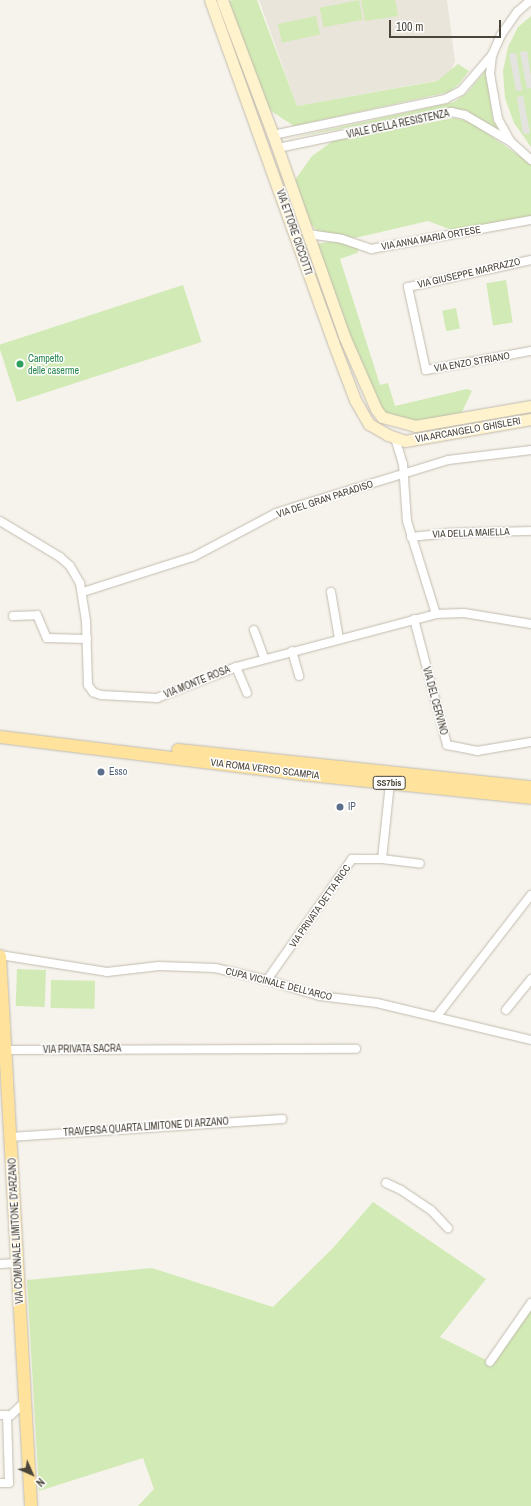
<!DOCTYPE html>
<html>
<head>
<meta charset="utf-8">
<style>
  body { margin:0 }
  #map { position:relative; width:531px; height:1506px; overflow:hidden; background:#f6f3ec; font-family:"Archivo Narrow",sans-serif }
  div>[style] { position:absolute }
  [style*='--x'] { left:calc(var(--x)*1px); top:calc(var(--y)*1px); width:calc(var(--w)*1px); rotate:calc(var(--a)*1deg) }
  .residential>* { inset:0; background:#eae5da }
  .green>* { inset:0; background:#d2eab5; transform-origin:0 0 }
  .parking>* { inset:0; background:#e5e3e0 }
  .roads { filter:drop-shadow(0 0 1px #c2bbae) drop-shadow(0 0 1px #c2bbae) }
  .street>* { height:8px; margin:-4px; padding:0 4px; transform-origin:4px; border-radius:4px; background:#fff }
  .secondary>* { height:11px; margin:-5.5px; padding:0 5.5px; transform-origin:5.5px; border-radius:5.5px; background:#fff3cd }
  .primary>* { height:12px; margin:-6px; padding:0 6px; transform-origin:6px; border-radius:6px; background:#ffe39c }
  .dots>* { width:11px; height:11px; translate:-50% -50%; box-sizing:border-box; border:2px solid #fff; border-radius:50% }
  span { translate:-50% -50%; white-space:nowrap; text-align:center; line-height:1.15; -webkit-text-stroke:3px #fff; paint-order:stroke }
  .shield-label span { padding:1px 3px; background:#fff; border:1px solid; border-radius:3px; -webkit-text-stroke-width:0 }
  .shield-label { font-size:9px; color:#4b4439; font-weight:700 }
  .street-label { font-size:10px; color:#4b4439 }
  .leisure-label { font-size:10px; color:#27864d }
  .left { translate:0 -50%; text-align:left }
  .service-label { font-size:10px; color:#4e5e75 }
  .north { position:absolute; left:12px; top:1454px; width:40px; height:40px; -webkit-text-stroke:3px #fff; paint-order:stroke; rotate:135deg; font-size:11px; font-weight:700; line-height:16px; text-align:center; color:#4b4439 }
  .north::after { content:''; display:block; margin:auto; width:14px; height:18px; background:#4b4439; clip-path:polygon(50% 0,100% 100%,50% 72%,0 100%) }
  .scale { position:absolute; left:389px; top:20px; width:112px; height:18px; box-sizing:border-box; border:2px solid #4b4439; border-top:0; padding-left:5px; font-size:12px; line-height:14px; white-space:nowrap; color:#4b4439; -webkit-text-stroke:3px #fff; paint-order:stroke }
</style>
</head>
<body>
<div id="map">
  <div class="residential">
    <i style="clip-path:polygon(259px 0,447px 0,455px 61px,450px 72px,440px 80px,297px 106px)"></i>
  </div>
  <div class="green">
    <i style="clip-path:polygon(233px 0,257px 0,297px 106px,437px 81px,458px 64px,469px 71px,459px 84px,449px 92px,294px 126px,268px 109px,229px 1px)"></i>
    <i style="left:359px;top:0;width:20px;height:40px;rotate:79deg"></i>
    <i style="clip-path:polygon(361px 0,395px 0,398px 16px,365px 21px)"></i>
    <i style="left:316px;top:16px;width:19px;height:39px;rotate:78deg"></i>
    <i style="clip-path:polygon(531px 16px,531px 147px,514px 123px,505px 98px,503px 71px,508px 47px,518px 27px)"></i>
    <i style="clip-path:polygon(486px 70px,493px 120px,500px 132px,452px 108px,286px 139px,454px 102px,467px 93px)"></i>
    <i style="clip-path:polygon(454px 118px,471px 122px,531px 164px,531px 221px,460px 233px,428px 221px,355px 238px,317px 231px,308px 220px,295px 180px,312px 156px,333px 141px)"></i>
    <i style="clip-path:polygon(341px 240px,359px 249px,357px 253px,340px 259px,380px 385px,388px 383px,395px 406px,467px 389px,472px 391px,461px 414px,410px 426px,376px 409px,316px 244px)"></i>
    <i style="left:506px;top:280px;width:43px;height:20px;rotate:81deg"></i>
    <i style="left:183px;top:285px;width:60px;height:194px;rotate:72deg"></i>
    <i style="left:456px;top:308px;width:21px;height:14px;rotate:79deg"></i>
    <i style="left:17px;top:969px;width:29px;height:37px;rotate:2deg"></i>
    <i style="left:51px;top:980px;width:44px;height:28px;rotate:1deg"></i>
    <i style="clip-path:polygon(373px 1202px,486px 1279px,440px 1337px,490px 1362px,531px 1307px,531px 1506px,138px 1506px,154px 1489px,143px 1458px,39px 1491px,27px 1280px,152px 1268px,273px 1307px,333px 1248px)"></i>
  </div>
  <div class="parking">
    <i style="clip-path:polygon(527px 51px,531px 77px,531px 88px,527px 89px,520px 52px)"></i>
    <i style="clip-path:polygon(516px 53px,522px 90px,516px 91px,509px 54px)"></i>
    <i style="clip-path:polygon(523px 96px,530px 133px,523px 134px,517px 97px)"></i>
  </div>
  <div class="roads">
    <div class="street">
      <i style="--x:531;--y:0;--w:18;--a:139"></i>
      <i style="--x:517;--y:12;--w:28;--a:125"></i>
      <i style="--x:501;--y:35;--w:22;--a:114"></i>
      <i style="--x:492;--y:55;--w:19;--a:96"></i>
      <i style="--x:490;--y:74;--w:46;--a:79.9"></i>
      <i style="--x:498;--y:119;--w:26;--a:61"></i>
      <i style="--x:511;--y:142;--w:27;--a:42"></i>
      <i style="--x:273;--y:135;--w:176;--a:-11.8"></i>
      <i style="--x:445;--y:99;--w:18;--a:-27"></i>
      <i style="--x:461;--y:91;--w:48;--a:-49.3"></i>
      <i style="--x:278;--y:148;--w:177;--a:-11.8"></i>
      <i style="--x:451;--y:112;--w:14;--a:12"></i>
      <i style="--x:465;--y:115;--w:53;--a:30.4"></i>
      <i style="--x:308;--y:234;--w:34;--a:8"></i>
      <i style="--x:342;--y:239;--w:31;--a:19"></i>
      <i style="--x:371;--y:249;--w:163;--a:-10.3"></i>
      <i style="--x:531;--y:260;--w:126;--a:167.6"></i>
      <i style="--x:408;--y:287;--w:85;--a:77.8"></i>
      <i style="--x:426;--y:370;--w:107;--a:-10.3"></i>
      <i style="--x:395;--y:438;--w:27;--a:73"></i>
      <i style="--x:403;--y:464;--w:57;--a:86"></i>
      <i style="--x:407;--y:521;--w:97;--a:72.7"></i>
      <i style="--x:0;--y:521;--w:70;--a:31"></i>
      <i style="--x:60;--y:557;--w:13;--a:42"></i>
      <i style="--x:70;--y:566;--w:20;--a:60"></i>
      <i style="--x:80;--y:583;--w:38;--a:81"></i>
      <i style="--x:86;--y:621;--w:64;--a:88.2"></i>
      <i style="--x:88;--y:685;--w:9;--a:54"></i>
      <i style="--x:93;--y:692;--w:9;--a:21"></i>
      <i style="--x:101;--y:695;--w:56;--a:3.1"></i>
      <i style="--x:157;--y:698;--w:85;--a:-21.4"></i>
      <i style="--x:236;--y:667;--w:207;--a:-14.8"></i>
      <i style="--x:436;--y:614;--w:28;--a:-2"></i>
      <i style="--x:464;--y:613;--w:68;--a:9.3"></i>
      <i style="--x:411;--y:537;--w:37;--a:-6"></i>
      <i style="--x:448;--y:533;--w:83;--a:-1.4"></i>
      <i style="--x:83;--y:592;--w:115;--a:-17.7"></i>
      <i style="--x:193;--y:557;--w:94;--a:-27.9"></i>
      <i style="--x:276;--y:513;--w:26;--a:-18"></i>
      <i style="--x:301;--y:505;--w:154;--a:-17"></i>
      <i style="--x:448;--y:460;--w:84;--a:-6.9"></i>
      <i style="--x:331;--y:592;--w:48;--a:80.3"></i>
      <i style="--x:13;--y:616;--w:24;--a:-2"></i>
      <i style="--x:37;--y:615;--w:25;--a:67"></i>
      <i style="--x:47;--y:638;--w:40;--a:1.4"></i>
      <i style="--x:414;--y:619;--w:130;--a:75.3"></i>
      <i style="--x:447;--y:745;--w:31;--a:11"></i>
      <i style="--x:477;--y:751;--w:55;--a:-9.5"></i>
      <i style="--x:254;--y:630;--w:30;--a:70"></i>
      <i style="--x:292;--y:651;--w:26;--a:74"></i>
      <i style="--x:236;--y:667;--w:28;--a:67"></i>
      <i style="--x:382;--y:859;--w:38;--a:7"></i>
      <i style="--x:0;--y:955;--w:108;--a:9"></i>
      <i style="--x:107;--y:972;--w:52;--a:-6.6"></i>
      <i style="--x:159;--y:966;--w:56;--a:2"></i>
      <i style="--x:215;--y:968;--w:53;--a:13"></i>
      <i style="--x:267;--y:980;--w:55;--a:16.8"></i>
      <i style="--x:320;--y:996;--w:57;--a:7"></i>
      <i style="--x:377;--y:1003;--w:158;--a:13.5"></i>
      <i style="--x:267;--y:980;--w:148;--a:-54.9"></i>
      <i style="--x:352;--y:859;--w:30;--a:0"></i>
      <i style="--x:382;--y:859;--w:76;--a:-84"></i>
      <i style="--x:506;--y:1010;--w:40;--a:-51"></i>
      <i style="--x:437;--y:1016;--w:153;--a:-52.2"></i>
      <i style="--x:5;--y:1050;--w:351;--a:-0.2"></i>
      <i style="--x:10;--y:1137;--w:273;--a:-3.8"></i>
      <i style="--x:386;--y:1183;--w:17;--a:25"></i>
      <i style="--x:401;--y:1190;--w:36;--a:34"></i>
      <i style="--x:431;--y:1210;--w:25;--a:47"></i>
      <i style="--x:0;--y:1264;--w:18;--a:-3"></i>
      <i style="--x:490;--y:1362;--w:72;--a:-55.2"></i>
      <i style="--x:0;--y:1415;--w:11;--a:0"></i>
      <i style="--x:11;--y:1415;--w:19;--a:-43"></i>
      <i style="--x:0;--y:1483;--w:9;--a:0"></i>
      <i style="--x:9;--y:1483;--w:68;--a:-91.7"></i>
    </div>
    <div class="secondary">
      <i style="--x:210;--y:0;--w:363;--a:70.2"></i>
      <i style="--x:333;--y:342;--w:62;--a:69.2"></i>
      <i style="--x:355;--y:400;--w:28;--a:60"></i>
      <i style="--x:369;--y:424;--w:22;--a:30"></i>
      <i style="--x:388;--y:435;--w:18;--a:19"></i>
      <i style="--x:405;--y:441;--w:128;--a:-9.9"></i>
      <i style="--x:222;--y:0;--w:144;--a:69.3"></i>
      <i style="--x:273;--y:135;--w:213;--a:70.5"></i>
      <i style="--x:344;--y:336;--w:80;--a:66.3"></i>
      <i style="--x:376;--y:409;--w:10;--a:53"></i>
      <i style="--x:382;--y:417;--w:34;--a:15"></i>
      <i style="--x:415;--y:426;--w:118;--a:-9.8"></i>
    </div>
    <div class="primary">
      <i style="--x:0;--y:737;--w:302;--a:7"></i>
      <i style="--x:300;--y:774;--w:232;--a:5.9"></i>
      <i style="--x:178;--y:750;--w:355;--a:6"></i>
      <i style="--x:0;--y:956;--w:551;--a:86.77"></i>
    </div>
  </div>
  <div class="dots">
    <i style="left:20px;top:364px;background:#2e9e5b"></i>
    <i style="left:101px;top:772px;background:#5c6f8a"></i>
    <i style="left:340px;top:807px;background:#5c6f8a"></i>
  </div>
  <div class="shield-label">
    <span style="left:389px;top:783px">SS7bis</span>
  </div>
  <div class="street-label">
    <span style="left:398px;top:124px;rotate:-12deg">VIALE DELLA RESISTENZA</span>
    <span style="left:294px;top:232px;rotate:71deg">VIA ETTORE CICCOTTI</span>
    <span style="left:431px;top:238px;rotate:-10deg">VIA ANNA MARIA ORTESE</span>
    <span style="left:469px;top:273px;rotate:-13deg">VIA GIUSEPPE MARRAZZO</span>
    <span style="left:472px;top:362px;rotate:-10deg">VIA ENZO STRIANO</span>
    <span style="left:468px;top:430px;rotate:-10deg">VIA ARCANGELO GHISLERI</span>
    <span style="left:325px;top:499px;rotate:-18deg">VIA DEL GRAN PARADISO</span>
    <span style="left:471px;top:533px;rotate:-2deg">VIA DELLA MAIELLA</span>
    <span style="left:197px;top:682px;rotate:-22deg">VIA MONTE ROSA</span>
    <span style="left:435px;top:701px;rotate:75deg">VIA DEL CERVINO</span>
    <span style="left:265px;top:769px;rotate:7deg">VIA ROMA VERSO SCAMPIA</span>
    <span style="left:320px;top:906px;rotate:-55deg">VIA PRIVATA DETTA RICC</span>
    <span style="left:279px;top:984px;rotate:14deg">CUPA VICINALE DELL'ARCO</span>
    <span style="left:82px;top:1049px;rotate:-1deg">VIA PRIVATA SACRA</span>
    <span style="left:146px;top:1127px;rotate:-4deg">TRAVERSA QUARTA LIMITONE DI ARZANO</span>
    <span style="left:16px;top:1231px;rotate:-93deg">VIA COMUNALE LIMITONE D'ARZANO</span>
  </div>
  <div class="leisure-label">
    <span class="left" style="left:28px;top:364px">Campetto<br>delle caserme</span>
  </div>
  <div class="service-label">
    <span class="left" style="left:109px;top:772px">Esso</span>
    <span class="left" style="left:348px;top:807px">IP</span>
  </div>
  <div class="north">N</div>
  <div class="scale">100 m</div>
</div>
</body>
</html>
